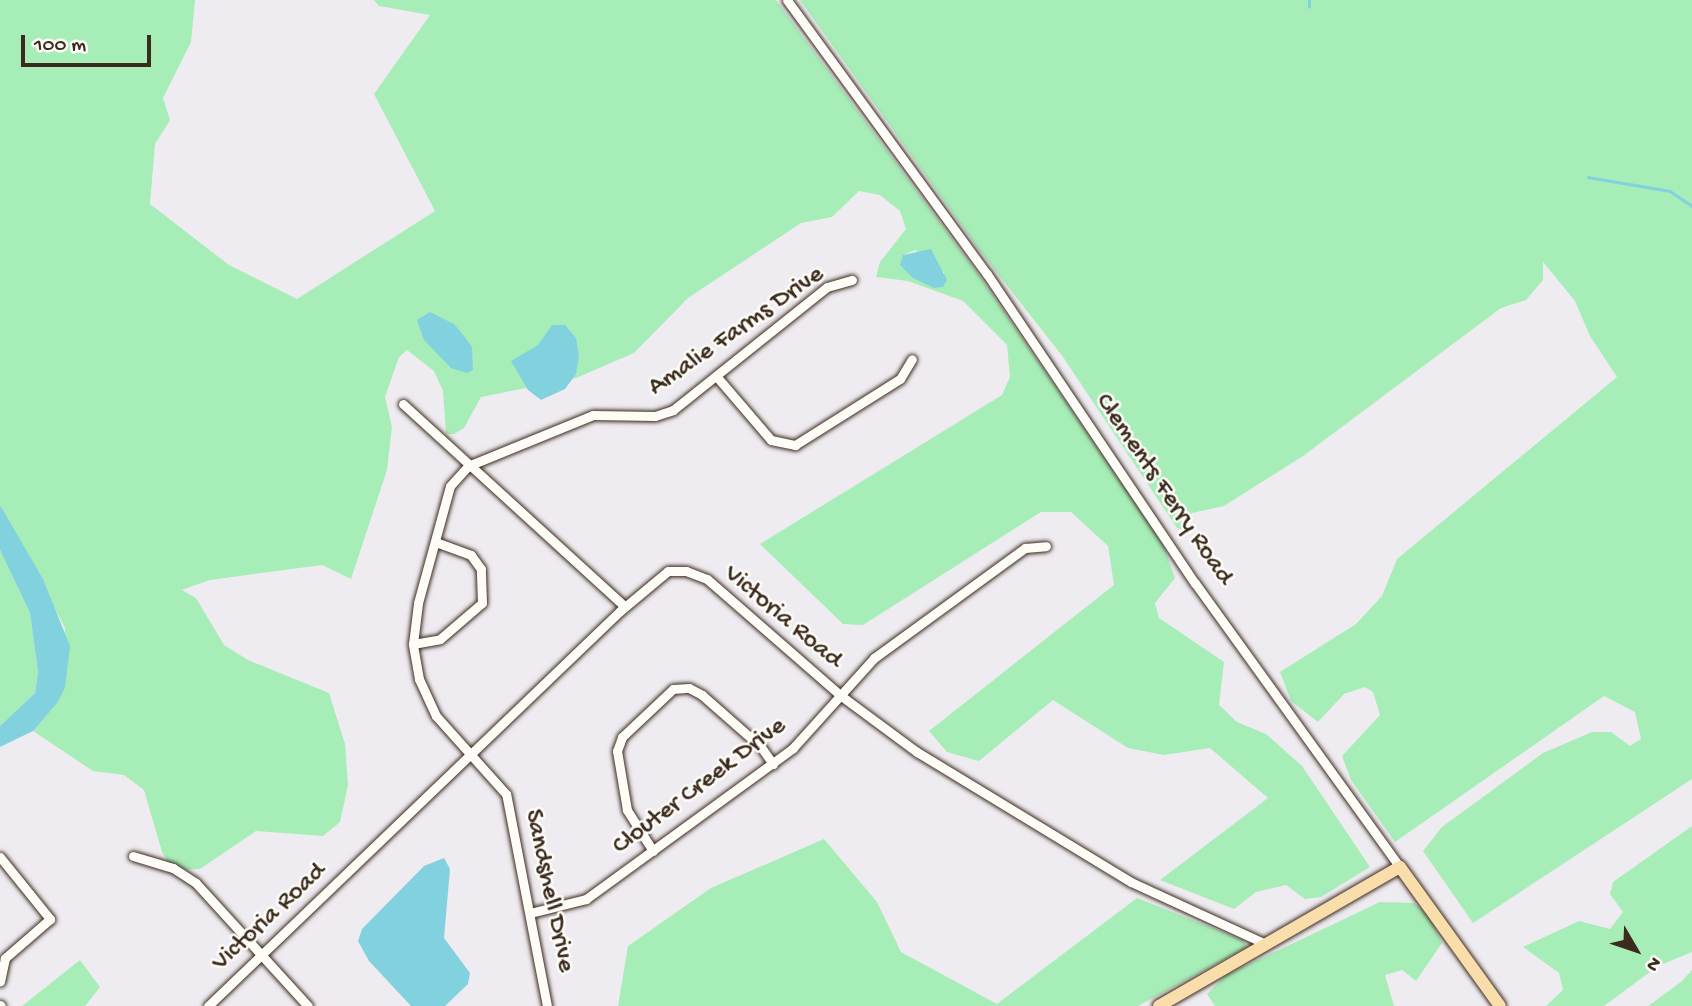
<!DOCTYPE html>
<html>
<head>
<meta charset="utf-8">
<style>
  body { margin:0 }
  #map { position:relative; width:1692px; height:1006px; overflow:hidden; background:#efecf1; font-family:"Gochi Hand",sans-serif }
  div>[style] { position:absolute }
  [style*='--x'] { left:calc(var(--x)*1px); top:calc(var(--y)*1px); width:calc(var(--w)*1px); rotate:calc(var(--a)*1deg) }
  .green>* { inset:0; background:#a7edb8 }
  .water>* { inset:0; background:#82d1df }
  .stream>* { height:2.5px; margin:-1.25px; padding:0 1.25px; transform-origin:1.25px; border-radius:1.25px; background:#82d1df }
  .roads { filter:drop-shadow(0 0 2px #3b2a1e) drop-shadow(0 0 2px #3b2a1e) }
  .minor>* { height:9px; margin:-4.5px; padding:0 4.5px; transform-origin:4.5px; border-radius:4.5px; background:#fdfcf7 }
  .major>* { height:12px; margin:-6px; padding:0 6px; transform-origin:6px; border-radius:6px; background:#f9deab }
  span { translate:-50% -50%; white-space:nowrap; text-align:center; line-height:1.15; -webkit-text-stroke:5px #fdfcf7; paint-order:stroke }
  .street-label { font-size:26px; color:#3b2a1e }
  .north { position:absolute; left:1601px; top:915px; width:70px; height:70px; -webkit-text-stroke:5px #fdfcf7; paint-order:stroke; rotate:129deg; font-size:19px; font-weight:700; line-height:28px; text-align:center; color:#3b2a1e }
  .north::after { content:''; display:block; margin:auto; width:24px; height:32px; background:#3b2a1e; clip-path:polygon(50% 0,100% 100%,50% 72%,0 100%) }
  .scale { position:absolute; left:21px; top:35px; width:130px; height:32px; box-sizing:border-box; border:4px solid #3b2a1e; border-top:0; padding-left:9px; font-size:21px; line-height:24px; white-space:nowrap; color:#3b2a1e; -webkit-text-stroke:5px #fdfcf7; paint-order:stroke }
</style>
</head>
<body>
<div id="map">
  <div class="green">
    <i style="clip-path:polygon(evenodd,0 0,195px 0,191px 42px,163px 98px,170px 120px,155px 144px,150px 204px,229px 265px,297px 299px,435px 211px,374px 94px,430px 15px,379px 6px,374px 0,776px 0,983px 281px,1163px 544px,1175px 578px,1155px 603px,1159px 618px,1224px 662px,1219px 705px,1237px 722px,1266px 734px,1302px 766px,1370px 867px,1321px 897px,1305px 899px,1286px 885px,1256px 892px,1234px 909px,1160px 880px,1268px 798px,1210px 748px,1164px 755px,1128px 748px,1053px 700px,979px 761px,947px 752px,929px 731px,1114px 585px,1108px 546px,1071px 512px,1041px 512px,863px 625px,843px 624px,760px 544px,1002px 395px,1010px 377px,1007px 345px,963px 301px,908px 281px,876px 277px,880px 262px,906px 229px,900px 211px,880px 195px,859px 191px,832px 217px,801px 223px,688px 298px,634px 353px,576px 378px,481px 397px,464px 428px,454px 434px,446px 434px,443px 391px,434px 371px,407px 350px,399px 357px,385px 397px,392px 427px,387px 470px,351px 579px,322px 565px,210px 580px,182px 590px,196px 598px,224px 645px,248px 660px,329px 693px,345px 744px,348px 785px,340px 822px,323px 836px,256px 831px,200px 869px,173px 870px,162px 852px,144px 790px,124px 775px,93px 771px,33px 731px,65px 688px,65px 628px,0 505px,0 0,915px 250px,944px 272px,943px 287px,903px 255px,915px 250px)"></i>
    <i style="clip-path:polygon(800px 0,1692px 0,1692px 779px,1473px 923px,1423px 851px,1442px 827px,1543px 753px,1592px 732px,1611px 732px,1630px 746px,1641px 739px,1635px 712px,1604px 696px,1395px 842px,1351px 780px,1342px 756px,1380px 715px,1373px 692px,1365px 687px,1344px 694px,1318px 722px,1291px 701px,1280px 672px,1356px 624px,1382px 596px,1397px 559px,1617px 377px,1590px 336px,1575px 301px,1543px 262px,1543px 280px,1526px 300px,1501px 308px,1303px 456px,1224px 506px,1192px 513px,1183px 530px,1177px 528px,1063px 357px,977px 247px)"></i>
    <i style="clip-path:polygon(0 550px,30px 613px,38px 672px,35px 693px,0 726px)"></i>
    <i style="clip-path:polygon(1692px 826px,1692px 952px,1658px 966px,1604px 1006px,1546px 1006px,1563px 990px,1559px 973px,1523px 947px,1579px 921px,1610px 929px,1623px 912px,1610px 894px,1613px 882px)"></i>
    <i style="clip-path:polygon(824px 839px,877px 902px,901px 952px,997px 1004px,1137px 898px,1243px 940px,1247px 947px,1138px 1006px,618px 1006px,628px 946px,711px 888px)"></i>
    <i style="clip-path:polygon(1380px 902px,1414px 903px,1429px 916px,1442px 943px,1416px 981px,1402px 970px,1385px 975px,1394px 1006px,1215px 1006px,1207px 994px,1226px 975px)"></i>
    <i style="clip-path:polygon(80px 960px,100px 987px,85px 1006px,22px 1006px)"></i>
    <i style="clip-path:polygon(1692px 970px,1692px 1006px,1648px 1006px,1681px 982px)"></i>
  </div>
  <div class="water">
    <i style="clip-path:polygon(931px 249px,947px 280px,943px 287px,934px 288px,913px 278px,900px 265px,903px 255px)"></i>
    <i style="clip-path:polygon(430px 312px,454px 324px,464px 336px,472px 347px,473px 370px,467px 373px,451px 368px,424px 340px,417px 320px)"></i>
    <i style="clip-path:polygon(552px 325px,565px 325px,576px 338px,579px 356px,576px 374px,565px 389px,541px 400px,528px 390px,511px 361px,538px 345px)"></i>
    <i style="clip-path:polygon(0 505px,43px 579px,70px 646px,65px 688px,57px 703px,33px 731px,0 747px,0 726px,35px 693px,38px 672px,30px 613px,0 550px)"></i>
    <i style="clip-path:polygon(444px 858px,450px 869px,444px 938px,470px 973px,468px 984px,445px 1006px,411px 1006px,369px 961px,358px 941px,362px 929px,424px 866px)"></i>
  </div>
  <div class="stream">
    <i style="--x:1309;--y:7;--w:7;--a:-90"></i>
    <i style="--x:1588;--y:177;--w:83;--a:9.7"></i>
    <i style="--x:1670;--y:191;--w:27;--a:34"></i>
  </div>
  <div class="roads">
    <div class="minor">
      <i style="--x:787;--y:0;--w:339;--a:53.9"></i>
      <i style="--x:987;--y:274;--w:372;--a:56.1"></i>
      <i style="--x:1195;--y:583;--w:350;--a:54.2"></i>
      <i style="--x:717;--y:377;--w:83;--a:49.4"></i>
      <i style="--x:771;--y:440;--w:25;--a:12"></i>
      <i style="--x:795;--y:445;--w:124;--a:-32.2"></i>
      <i style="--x:900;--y:379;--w:23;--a:-59"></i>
      <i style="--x:403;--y:404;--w:299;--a:42.4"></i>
      <i style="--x:413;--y:644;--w:27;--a:-10"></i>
      <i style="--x:440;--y:639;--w:55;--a:-40.6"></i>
      <i style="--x:482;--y:603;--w:34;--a:-92"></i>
      <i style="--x:481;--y:569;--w:17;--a:-126"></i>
      <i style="--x:471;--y:555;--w:37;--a:-160"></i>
      <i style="--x:653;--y:851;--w:49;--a:-122.4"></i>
      <i style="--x:627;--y:810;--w:60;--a:-99.6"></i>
      <i style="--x:617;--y:751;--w:15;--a:-70"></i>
      <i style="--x:622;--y:737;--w:70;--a:-43.3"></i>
      <i style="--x:673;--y:689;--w:16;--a:-4"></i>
      <i style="--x:689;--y:688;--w:15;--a:28"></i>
      <i style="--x:702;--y:695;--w:79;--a:41.4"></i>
      <i style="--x:761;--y:747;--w:21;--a:55"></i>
      <i style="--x:133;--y:856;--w:42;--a:16.7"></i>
      <i style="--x:173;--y:868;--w:27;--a:33"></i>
      <i style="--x:196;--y:883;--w:166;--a:47.7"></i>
      <i style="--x:0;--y:857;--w:80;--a:51.1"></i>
      <i style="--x:50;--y:919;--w:60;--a:139.1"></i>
      <i style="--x:5;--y:958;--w:24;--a:102"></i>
      <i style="--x:530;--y:913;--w:58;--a:-14"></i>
      <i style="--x:586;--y:899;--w:256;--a:-36.1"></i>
      <i style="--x:793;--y:748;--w:121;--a:-48"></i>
      <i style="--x:874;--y:658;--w:187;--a:-36.1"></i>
      <i style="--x:1025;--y:548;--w:21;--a:-5"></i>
      <i style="--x:0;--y:1005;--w:1;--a:45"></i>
      <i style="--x:208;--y:1006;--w:571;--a:-43.79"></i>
      <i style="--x:620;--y:611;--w:62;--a:-39.8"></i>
      <i style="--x:668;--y:571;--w:18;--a:0"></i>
      <i style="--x:686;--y:571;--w:22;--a:21"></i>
      <i style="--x:707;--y:579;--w:176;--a:41.1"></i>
      <i style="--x:840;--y:695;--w:96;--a:36.5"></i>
      <i style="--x:917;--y:752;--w:250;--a:31.3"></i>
      <i style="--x:1131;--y:882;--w:149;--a:24.7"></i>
      <i style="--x:547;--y:1006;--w:216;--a:-100.9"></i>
      <i style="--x:506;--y:794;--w:105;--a:-131.9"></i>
      <i style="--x:436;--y:716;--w:41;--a:-114.7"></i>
      <i style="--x:419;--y:679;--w:36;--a:-100"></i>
      <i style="--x:413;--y:644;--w:41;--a:-83"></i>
      <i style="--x:418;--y:603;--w:121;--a:-74.7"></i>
      <i style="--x:450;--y:486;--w:27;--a:-48"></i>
      <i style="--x:468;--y:466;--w:135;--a:-22.2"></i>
      <i style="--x:593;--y:415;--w:62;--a:0.9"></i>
      <i style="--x:655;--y:416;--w:19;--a:-18"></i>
      <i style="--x:673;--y:410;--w:197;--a:-38.6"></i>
      <i style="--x:827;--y:287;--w:26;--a:-16"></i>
    </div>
    <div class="major">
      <i style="--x:1159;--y:1006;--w:278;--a:-30"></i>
      <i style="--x:1400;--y:867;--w:171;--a:54.3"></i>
    </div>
  </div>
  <div class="street-label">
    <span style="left:737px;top:332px;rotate:-35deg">Amalie Farms Drive</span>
    <span style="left:1163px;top:490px;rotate:56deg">Clements Ferry Road</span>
    <span style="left:782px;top:618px;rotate:40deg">Victoria Road</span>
    <span style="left:700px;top:787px;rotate:-37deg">Clouter Creek Drive</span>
    <span style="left:548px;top:891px;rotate:78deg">Sandshell Drive</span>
    <span style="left:270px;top:918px;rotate:-43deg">Victoria Road</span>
  </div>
  <div class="north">N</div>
  <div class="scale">100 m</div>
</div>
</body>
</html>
